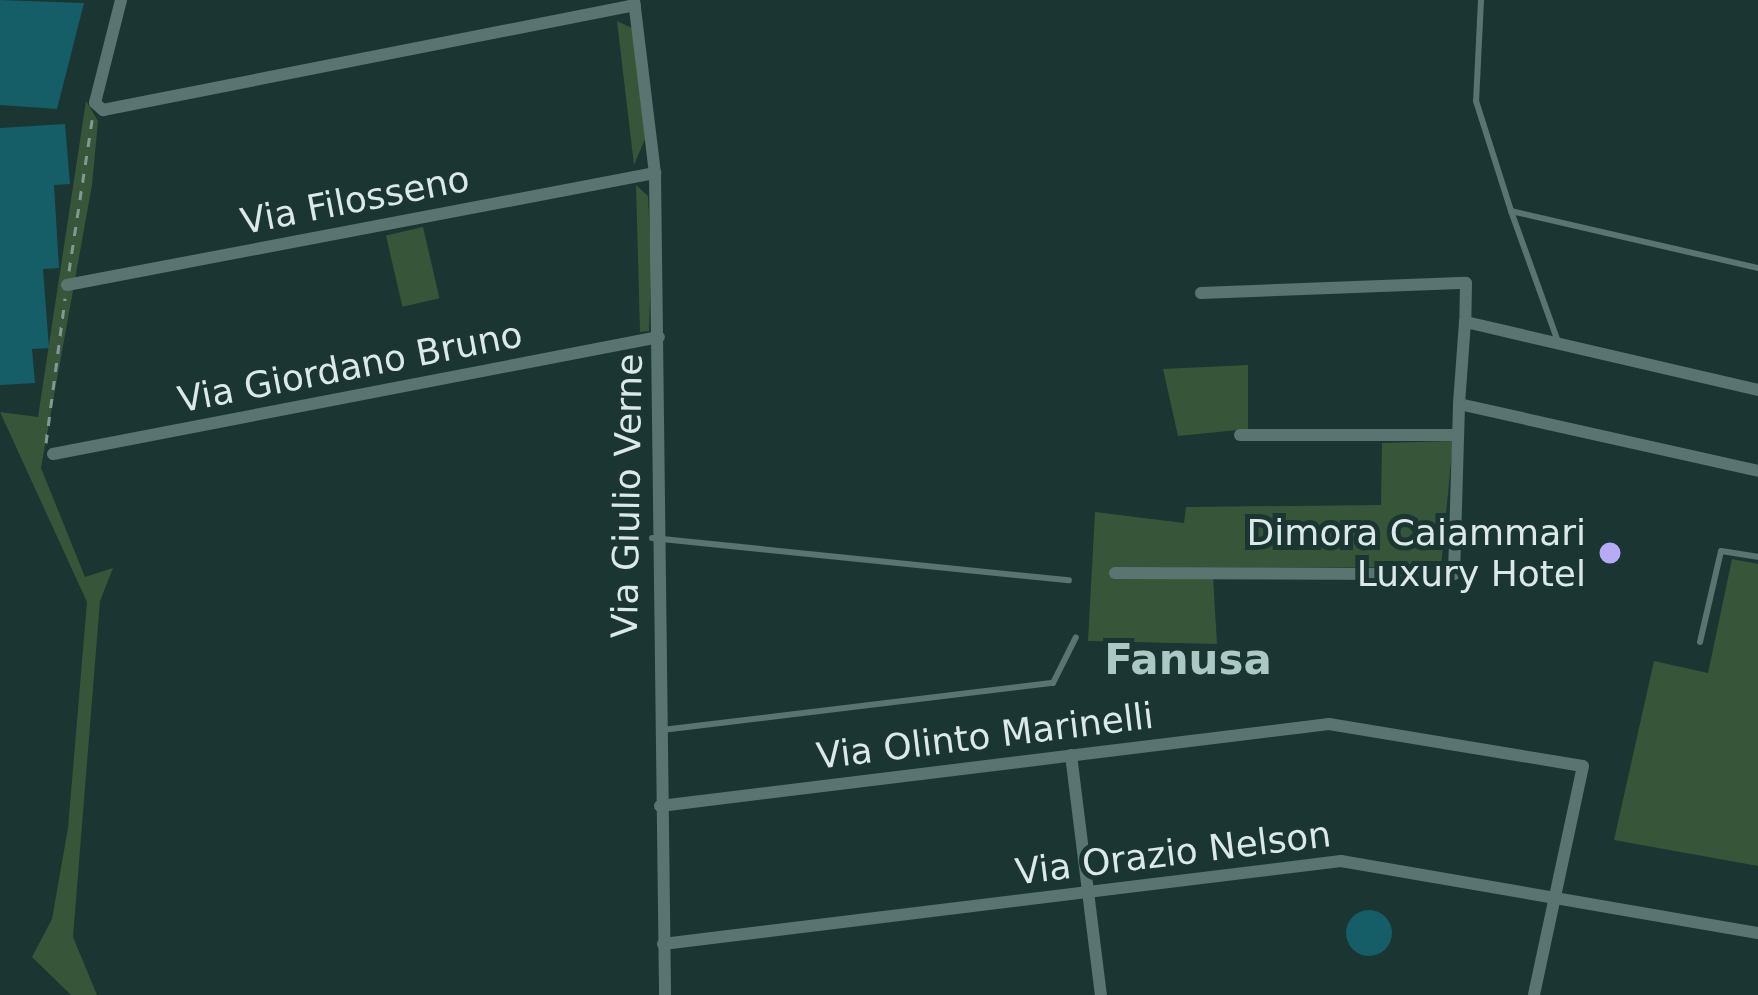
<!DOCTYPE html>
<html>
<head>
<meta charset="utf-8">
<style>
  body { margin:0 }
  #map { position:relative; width:1758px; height:995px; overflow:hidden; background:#1b3533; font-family:"DejaVu Sans",sans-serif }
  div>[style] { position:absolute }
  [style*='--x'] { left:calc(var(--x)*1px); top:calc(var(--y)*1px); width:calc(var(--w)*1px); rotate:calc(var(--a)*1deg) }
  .green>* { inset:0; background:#375538; transform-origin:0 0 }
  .building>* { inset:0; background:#155e67 }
  .round { border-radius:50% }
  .path>* { height:3px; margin-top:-1.5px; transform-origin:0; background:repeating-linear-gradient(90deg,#839795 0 9px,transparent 0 18px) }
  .service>* { height:6px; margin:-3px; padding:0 3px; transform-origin:3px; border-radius:3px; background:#597471 }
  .minor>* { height:12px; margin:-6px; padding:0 6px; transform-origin:6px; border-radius:6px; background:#597471 }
  .dots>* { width:33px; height:33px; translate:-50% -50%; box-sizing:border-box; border:6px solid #1b3533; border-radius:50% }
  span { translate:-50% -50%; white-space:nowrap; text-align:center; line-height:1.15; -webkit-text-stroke:10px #1b3533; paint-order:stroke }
  .street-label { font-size:36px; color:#dbeae8 }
  .poi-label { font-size:36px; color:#dbeae8 }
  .right { translate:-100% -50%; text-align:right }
  .quarter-label { font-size:42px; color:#abc8c5; font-weight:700 }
</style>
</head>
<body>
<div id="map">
  <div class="green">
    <i style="clip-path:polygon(617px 21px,632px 28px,645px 139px,634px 165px)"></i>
    <i style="clip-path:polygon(86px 101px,98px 121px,92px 185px,41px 468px,85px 577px,113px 568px,100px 601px,73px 937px,97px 995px,71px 995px,32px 957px,52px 919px,68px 828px,87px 602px,0 412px,38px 417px)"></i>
    <i style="clip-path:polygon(636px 185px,648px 196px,651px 263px,649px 331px,640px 332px)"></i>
    <i style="left:423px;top:227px;width:73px;height:38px;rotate:77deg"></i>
    <i style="clip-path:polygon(1248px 365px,1248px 429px,1178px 436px,1163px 369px)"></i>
    <i style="clip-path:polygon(1453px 441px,1441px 567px,1112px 568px,1213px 577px,1217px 644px,1088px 641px,1095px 512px,1184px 523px,1186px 507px,1381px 505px,1382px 443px)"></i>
    <i style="clip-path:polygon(1732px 559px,1758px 564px,1758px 866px,1614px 840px,1654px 661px,1708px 673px)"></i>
  </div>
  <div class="building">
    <i style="clip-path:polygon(0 0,84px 3px,57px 109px,0 105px)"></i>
    <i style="clip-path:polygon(65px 124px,70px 184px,54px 185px,59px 268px,43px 269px,49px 348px,32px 349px,35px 383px,0 385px,0 128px)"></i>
    <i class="round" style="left:1346px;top:910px;width:46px;height:46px"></i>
  </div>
  <div class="path">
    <i style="--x:69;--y:271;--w:153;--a:-81.3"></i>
    <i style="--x:46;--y:443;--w:146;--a:-82.5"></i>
  </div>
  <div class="service">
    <i style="--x:1481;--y:0;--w:101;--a:92.8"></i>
    <i style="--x:1476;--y:101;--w:115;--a:72.3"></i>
    <i style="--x:1511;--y:211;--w:253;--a:13"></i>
    <i style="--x:1511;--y:211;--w:141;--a:70.2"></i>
    <i style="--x:652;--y:538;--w:419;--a:5.8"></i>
    <i style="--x:1700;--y:642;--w:93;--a:-77"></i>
    <i style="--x:1721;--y:551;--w:37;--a:9"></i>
    <i style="--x:662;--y:730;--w:394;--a:-6.9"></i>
    <i style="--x:1053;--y:683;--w:51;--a:-63.4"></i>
  </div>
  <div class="minor">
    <i style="--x:121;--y:0;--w:106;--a:104.2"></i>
    <i style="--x:95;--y:103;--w:11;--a:41"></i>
    <i style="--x:103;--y:110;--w:542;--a:-11.16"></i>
    <i style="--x:634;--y:0;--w:174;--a:83.1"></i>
    <i style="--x:655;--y:173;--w:822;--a:89.3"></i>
    <i style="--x:67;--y:285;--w:599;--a:-10.78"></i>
    <i style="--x:1201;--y:293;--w:265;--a:-2.2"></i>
    <i style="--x:1466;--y:283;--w:39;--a:91"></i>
    <i style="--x:1758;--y:390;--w:301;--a:-166.9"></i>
    <i style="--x:1465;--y:322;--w:82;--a:94.2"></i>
    <i style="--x:1459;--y:404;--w:306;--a:12.6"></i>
    <i style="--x:1240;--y:435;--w:218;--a:0"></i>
    <i style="--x:53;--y:454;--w:617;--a:-10.93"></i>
    <i style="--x:1115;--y:573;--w:339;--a:0.2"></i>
    <i style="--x:1454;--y:574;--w:170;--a:-88.3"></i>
    <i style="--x:1071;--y:755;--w:242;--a:82.9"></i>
    <i style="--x:660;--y:806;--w:674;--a:-6.99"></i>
    <i style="--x:1329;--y:724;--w:257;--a:9.4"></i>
    <i style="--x:1583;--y:766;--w:234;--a:102.1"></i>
    <i style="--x:663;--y:944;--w:683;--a:-6.98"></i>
    <i style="--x:1341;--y:861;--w:423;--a:9.8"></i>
  </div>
  <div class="dots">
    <i style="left:1610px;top:553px;background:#b7abf8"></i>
  </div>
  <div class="street-label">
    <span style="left:355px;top:200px;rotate:-11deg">Via Filosseno</span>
    <span style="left:350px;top:367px;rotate:-11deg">Via Giordano Bruno</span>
    <span style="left:627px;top:496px;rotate:-89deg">Via Giulio Verne</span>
    <span style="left:985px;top:736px;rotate:-7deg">Via Olinto Marinelli</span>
    <span style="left:1173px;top:853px;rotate:-7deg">Via Orazio Nelson</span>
  </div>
  <div class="poi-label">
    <span class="right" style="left:1586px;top:553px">Dimora Caiammari<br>Luxury Hotel</span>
  </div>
  <div class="quarter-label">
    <span style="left:1188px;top:660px">Fanusa</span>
  </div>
</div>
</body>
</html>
